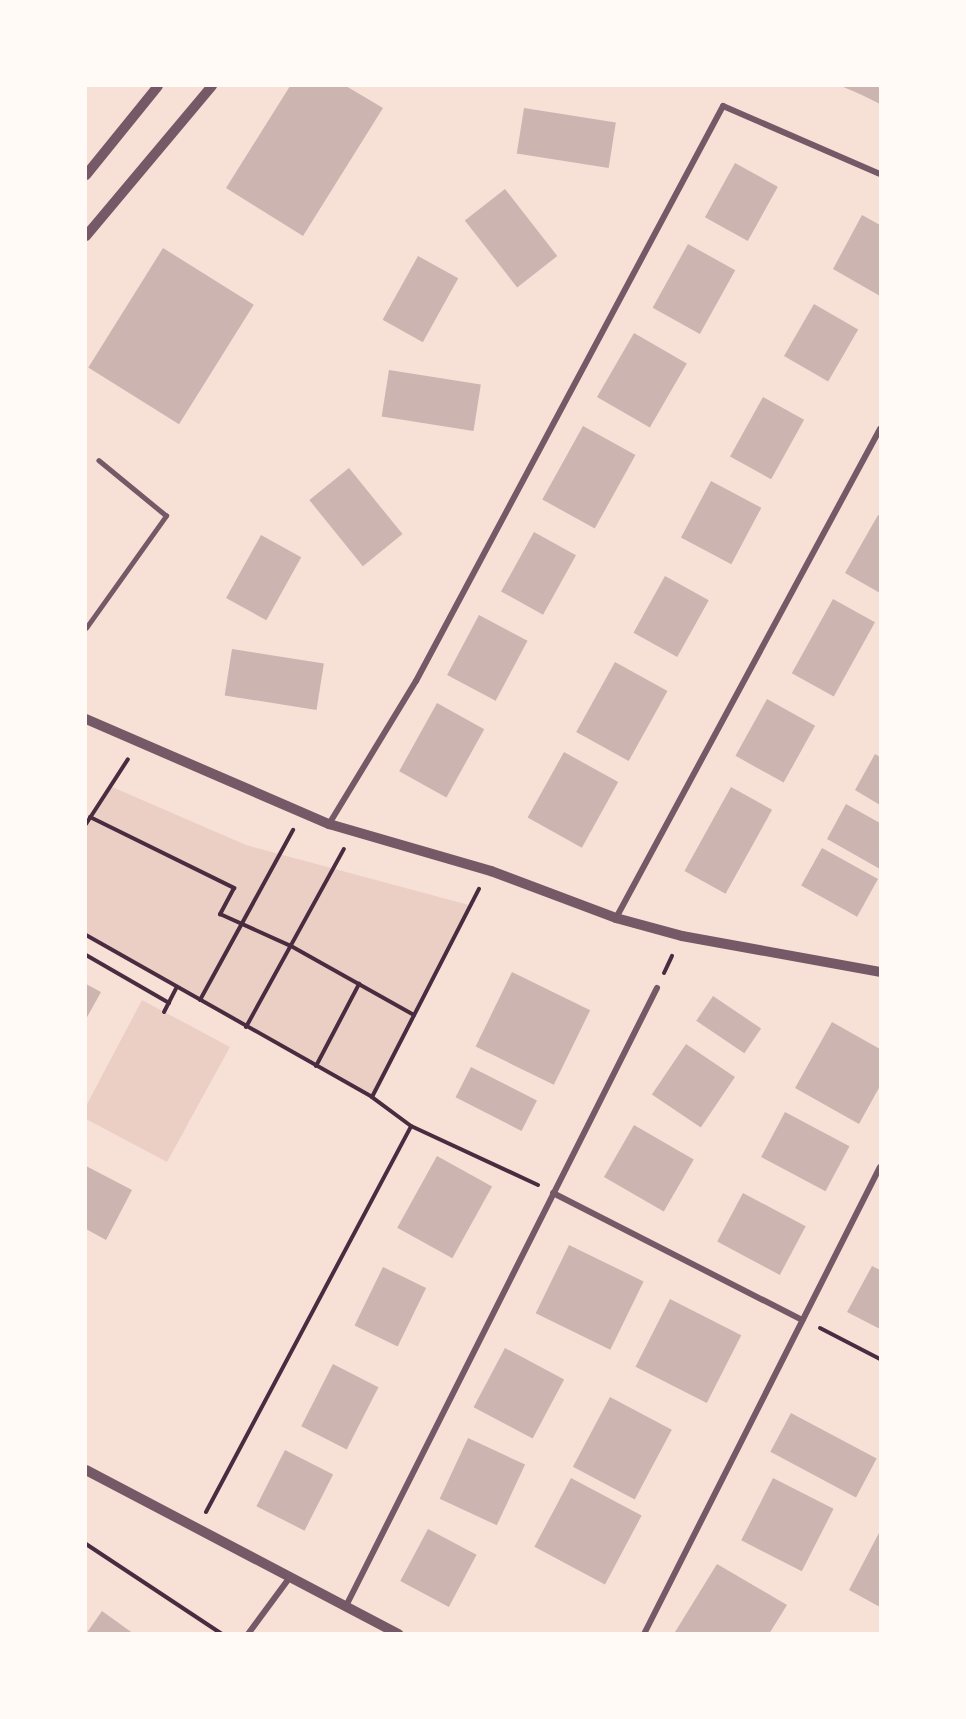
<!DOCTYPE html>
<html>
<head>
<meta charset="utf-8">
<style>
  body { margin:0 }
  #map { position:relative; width:966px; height:1719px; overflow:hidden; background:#f7e1d7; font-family:"Work Sans",sans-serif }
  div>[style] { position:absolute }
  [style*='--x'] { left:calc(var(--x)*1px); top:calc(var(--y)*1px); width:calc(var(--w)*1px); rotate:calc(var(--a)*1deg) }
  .green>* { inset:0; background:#ebcfc5 }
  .building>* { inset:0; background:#ccb4b1; transform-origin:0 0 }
  .path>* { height:4px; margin:-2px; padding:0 2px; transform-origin:2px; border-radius:2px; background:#4a2c40 }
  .service>* { height:4.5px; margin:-2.25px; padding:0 2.25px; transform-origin:2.25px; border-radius:2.25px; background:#755966 }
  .minor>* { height:6px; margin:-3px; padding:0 3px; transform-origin:3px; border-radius:3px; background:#755966 }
  .tertiary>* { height:10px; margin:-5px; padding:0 5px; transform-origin:5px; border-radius:5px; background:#755966 }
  span { translate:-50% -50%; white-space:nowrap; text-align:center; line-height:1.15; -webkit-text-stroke:6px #fffaf5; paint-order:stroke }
  .frame { position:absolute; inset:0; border:87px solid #fffaf5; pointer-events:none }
</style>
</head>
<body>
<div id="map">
  <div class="green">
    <i style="clip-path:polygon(110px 786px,246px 845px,469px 905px,372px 1097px,86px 935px,86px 824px)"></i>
    <i style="clip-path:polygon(142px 1000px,230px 1047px,167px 1162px,86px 1119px,86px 1106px)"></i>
  </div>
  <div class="building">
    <i style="clip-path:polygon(290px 86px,346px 86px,383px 108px,303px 236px,226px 188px)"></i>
    <i style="clip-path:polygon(841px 86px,880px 86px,880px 104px,862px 95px)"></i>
    <i style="left:524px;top:108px;width:93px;height:46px;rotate:9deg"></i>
    <i style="left:735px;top:163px;width:49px;height:62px;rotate:29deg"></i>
    <i style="left:505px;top:189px;width:85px;height:51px;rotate:52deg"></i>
    <i style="clip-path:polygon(862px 215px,880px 225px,880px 296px,833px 269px)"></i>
    <i style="left:688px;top:244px;width:54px;height:73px;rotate:29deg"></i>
    <i style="left:163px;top:248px;width:107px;height:141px;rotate:32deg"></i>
    <i style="left:418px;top:256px;width:46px;height:73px;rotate:29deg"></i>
    <i style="left:814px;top:304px;width:51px;height:60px;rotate:30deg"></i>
    <i style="left:634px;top:333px;width:61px;height:74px;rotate:30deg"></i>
    <i style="left:389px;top:370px;width:93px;height:47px;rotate:9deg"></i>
    <i style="left:763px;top:397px;width:47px;height:68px;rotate:29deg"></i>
    <i style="left:583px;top:426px;width:60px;height:84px;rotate:29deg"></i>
    <i style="left:349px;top:468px;width:85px;height:51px;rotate:51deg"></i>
    <i style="left:711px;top:481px;width:57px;height:64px;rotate:28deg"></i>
    <i style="clip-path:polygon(878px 515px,880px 516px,880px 593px,845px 573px)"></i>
    <i style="left:534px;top:532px;width:48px;height:68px;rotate:29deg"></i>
    <i style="left:261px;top:535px;width:46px;height:72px;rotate:29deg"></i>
    <i style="left:665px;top:576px;width:50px;height:65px;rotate:29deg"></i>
    <i style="left:833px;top:599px;width:48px;height:85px;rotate:29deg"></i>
    <i style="left:479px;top:615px;width:55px;height:68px;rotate:28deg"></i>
    <i style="left:232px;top:649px;width:93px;height:47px;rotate:9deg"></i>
    <i style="left:615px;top:662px;width:60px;height:80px;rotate:29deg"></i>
    <i style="left:767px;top:699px;width:55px;height:65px;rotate:29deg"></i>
    <i style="left:437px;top:703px;width:54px;height:78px;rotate:29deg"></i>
    <i style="left:564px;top:752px;width:62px;height:75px;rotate:29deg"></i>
    <i style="clip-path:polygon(875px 754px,880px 757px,880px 805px,855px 790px)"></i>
    <i style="left:731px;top:787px;width:47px;height:96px;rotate:29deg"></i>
    <i style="clip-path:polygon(846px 804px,880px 823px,880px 869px,827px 839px)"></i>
    <i style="left:822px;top:848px;width:64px;height:43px;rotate:29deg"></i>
    <i style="left:512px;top:972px;width:87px;height:83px;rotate:26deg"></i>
    <i style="clip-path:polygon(86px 984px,101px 992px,86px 1019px)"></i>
    <i style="left:713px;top:996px;width:58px;height:30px;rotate:34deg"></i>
    <i style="clip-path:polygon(832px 1022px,880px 1049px,880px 1086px,859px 1124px,795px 1088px)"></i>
    <i style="left:686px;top:1044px;width:59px;height:61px;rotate:34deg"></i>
    <i style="left:471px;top:1067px;width:74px;height:34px;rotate:27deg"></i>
    <i style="left:785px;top:1112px;width:73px;height:51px;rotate:28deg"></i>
    <i style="left:634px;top:1125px;width:69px;height:60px;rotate:30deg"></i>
    <i style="left:437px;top:1156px;width:63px;height:82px;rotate:29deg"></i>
    <i style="clip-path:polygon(86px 1166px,132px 1190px,106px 1240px,86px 1229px)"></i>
    <i style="left:743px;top:1193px;width:71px;height:55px;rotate:28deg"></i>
    <i style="left:569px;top:1245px;width:83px;height:76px;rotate:26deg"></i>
    <i style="clip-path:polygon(872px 1266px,880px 1270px,880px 1329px,847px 1312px)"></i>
    <i style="left:383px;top:1267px;width:48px;height:65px;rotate:26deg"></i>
    <i style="left:670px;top:1299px;width:80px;height:76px;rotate:27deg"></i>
    <i style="left:505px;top:1348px;width:67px;height:67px;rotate:28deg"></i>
    <i style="left:333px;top:1364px;width:51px;height:70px;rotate:27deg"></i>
    <i style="left:610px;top:1397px;width:70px;height:79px;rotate:28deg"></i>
    <i style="left:791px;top:1413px;width:97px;height:44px;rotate:28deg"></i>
    <i style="left:468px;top:1438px;width:63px;height:67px;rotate:25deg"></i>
    <i style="left:285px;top:1450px;width:54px;height:63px;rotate:27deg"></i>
    <i style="left:571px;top:1478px;width:80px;height:78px;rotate:28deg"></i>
    <i style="left:773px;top:1478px;width:68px;height:70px;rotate:27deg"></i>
    <i style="left:428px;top:1529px;width:55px;height:59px;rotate:28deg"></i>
    <i style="clip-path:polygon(880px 1531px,880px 1607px,849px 1590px)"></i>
    <i style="clip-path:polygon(717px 1564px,787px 1605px,769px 1634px,675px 1632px)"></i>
    <i style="clip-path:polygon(102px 1611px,134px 1634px,86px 1634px)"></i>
  </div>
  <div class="path">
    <i style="--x:90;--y:817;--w:161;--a:26.2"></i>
    <i style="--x:234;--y:888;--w:30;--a:118"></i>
    <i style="--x:220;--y:914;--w:78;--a:24.3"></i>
    <i style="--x:291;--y:946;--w:141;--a:29.3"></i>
    <i style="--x:86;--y:824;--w:77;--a:-57.1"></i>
    <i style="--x:86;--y:935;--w:329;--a:29.5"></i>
    <i style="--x:86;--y:955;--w:96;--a:30"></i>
    <i style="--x:664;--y:973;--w:19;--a:-65"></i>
    <i style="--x:200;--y:1000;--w:194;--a:-61.3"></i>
    <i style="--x:164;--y:1012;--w:28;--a:-63"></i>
    <i style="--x:246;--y:1027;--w:203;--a:-61.2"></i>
    <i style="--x:316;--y:1066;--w:93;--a:-62.3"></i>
    <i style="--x:411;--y:1126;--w:140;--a:24.9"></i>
    <i style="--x:820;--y:1328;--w:68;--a:27.3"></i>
    <i style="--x:206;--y:1512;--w:437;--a:-62"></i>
    <i style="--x:411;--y:1126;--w:49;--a:-143.4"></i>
    <i style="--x:372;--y:1097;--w:234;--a:-62.8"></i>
    <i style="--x:86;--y:1544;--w:163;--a:33.5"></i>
  </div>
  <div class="service">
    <i style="--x:86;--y:628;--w:138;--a:-54.5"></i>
    <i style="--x:166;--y:516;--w:87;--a:-140.6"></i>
  </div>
  <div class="minor">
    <i style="--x:329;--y:824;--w:167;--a:-58.7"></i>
    <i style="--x:416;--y:681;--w:652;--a:-61.9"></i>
    <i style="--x:723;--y:106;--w:171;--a:23.4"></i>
    <i style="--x:616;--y:918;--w:556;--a:-61.64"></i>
    <i style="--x:553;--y:1193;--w:280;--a:27"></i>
    <i style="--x:346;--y:1606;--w:692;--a:-63.29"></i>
    <i style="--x:248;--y:1634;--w:71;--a:-53.6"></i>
    <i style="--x:644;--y:1634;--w:523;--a:-63.19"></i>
  </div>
  <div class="tertiary">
    <i style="--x:86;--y:175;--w:114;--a:-51"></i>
    <i style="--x:86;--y:236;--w:196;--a:-50"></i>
    <i style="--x:86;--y:719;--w:265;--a:23.4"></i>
    <i style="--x:329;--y:824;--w:169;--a:16.2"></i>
    <i style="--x:491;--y:871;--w:134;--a:20.6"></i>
    <i style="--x:616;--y:918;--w:68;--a:15.3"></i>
    <i style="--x:682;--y:936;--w:201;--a:10.3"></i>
    <i style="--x:86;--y:1470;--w:353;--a:27.7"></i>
  </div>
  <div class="frame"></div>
</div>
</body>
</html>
